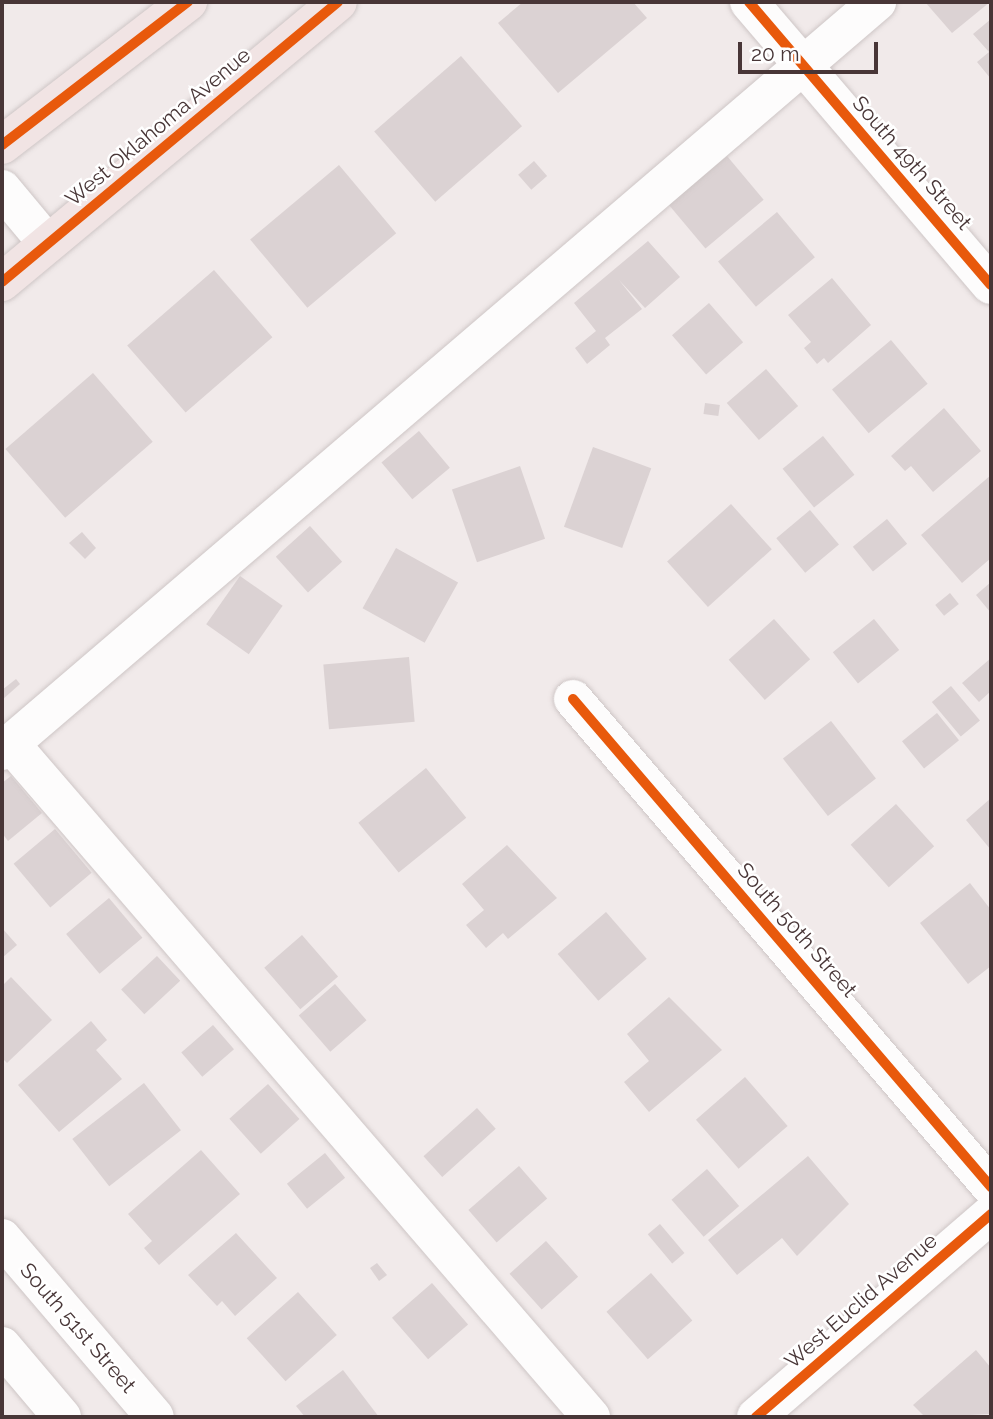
<!DOCTYPE html>
<html>
<head>
<meta charset="utf-8">
<style>
  body { margin:0 }
  #map { position:relative; width:993px; height:1419px; overflow:hidden; background:#f1eaea; font-family:Raleway,sans-serif }
  div>[style] { position:absolute }
  [style*='--x'] { left:calc(var(--x)*1px); top:calc(var(--y)*1px); width:calc(var(--w)*1px); rotate:calc(var(--a)*1deg) }
  .building>* { inset:0; background:#dbd2d3; transform-origin:0 0 }
  .roads { filter:drop-shadow(0 0 2px #cec6c6) drop-shadow(0 0 2px #cec6c6) }
  .minor>* { height:38px; margin:-19px; padding:0 19px; transform-origin:19px; border-radius:19px; background:#fdfcfc }
  .major>* { height:38px; margin:-19px; padding:0 19px; transform-origin:19px; border-radius:19px; background:#f1e4e4 }
  .cycleway>* { height:10px; margin:-5px; padding:0 5px; transform-origin:5px; border-radius:5px; background:#e8590c }
  span { translate:-50% -50%; white-space:nowrap; text-align:center; line-height:1.15; -webkit-text-stroke:5px #fff; paint-order:stroke }
  .street-label { font-size:21px; color:#483637 }
  .frame { position:absolute; inset:0; border:4px solid #483637; pointer-events:none }
  .scale { position:absolute; left:738px; top:42px; width:140px; height:32px; box-sizing:border-box; border:4px solid #483637; border-top:0; padding-left:9px; font-size:21px; line-height:24px; white-space:nowrap; color:#483637; -webkit-text-stroke:5px #fff; paint-order:stroke }
</style>
</head>
<body>
<div id="map">
  <div class="building">
    <i style="clip-path:polygon(523px 2px,633px 2px,647px 18px,558px 93px,498px 23px)"></i>
    <i style="clip-path:polygon(925px 2px,990px 2px,952px 33px)"></i>
    <i style="clip-path:polygon(991px 19px,991px 79px,977px 62px,989px 52px,973px 34px)"></i>
    <i style="left:461px;top:56px;width:93px;height:115px;rotate:49deg"></i>
    <i style="left:727px;top:156px;width:57px;height:76px;rotate:50deg"></i>
    <i style="left:534px;top:161px;width:20px;height:21px;rotate:49deg"></i>
    <i style="left:339px;top:165px;width:89px;height:116px;rotate:50deg"></i>
    <i style="left:777px;top:212px;width:59px;height:77px;rotate:50deg"></i>
    <i style="clip-path:polygon(648px 241px,680px 277px,645px 308px,619px 280px,642px 309px,605px 338px,610px 345px,587px 364px,575px 348px,596px 331px,574px 303px)"></i>
    <i style="left:214px;top:270px;width:89px;height:115px;rotate:49deg"></i>
    <i style="clip-path:polygon(832px 278px,871px 325px,828px 363px,824px 358px,817px 364px,804px 348px,811px 342px,788px 315px)"></i>
    <i style="left:709px;top:303px;width:52px;height:49px;rotate:49deg"></i>
    <i style="left:891px;top:340px;width:57px;height:77px;rotate:50deg"></i>
    <i style="left:766px;top:369px;width:49px;height:52px;rotate:49deg"></i>
    <i style="left:93px;top:373px;width:91px;height:116px;rotate:49deg"></i>
    <i style="left:705px;top:403px;width:15px;height:11px;rotate:8deg"></i>
    <i style="clip-path:polygon(944px 408px,981px 451px,933px 492px,911px 466px,905px 471px,891px 456px)"></i>
    <i style="left:419px;top:431px;width:48px;height:49px;rotate:50deg"></i>
    <i style="left:823px;top:436px;width:50px;height:52px;rotate:51deg"></i>
    <i style="left:593px;top:447px;width:62px;height:85px;rotate:20deg"></i>
    <i style="left:520px;top:466px;width:77px;height:72px;rotate:71deg"></i>
    <i style="clip-path:polygon(991px 475px,991px 558px,962px 583px,921px 535px)"></i>
    <i style="left:731px;top:504px;width:61px;height:86px;rotate:48deg"></i>
    <i style="left:810px;top:510px;width:45px;height:44px;rotate:50deg"></i>
    <i style="left:887px;top:519px;width:32px;height:44px;rotate:51deg"></i>
    <i style="left:310px;top:526px;width:48px;height:46px;rotate:48deg"></i>
    <i style="clip-path:polygon(82px 532px,96px 548px,85px 559px,69px 543px)"></i>
    <i style="left:396px;top:548px;width:71px;height:69px;rotate:29deg"></i>
    <i style="left:240px;top:576px;width:52px;height:59px;rotate:35deg"></i>
    <i style="clip-path:polygon(991px 582px,991px 613px,976px 595px)"></i>
    <i style="left:950px;top:593px;width:14px;height:19px;rotate:51deg"></i>
    <i style="left:774px;top:619px;width:54px;height:61px;rotate:48deg"></i>
    <i style="left:874px;top:619px;width:40px;height:53px;rotate:51deg"></i>
    <i style="left:409px;top:657px;width:65px;height:86px;rotate:85deg"></i>
    <i style="clip-path:polygon(991px 658px,991px 691px,979px 702px,962px 683px)"></i>
    <i style="clip-path:polygon(16px 679px,20px 684px,2px 700px,2px 690px)"></i>
    <i style="left:951px;top:686px;width:45px;height:25px;rotate:50deg"></i>
    <i style="left:937px;top:713px;width:35px;height:45px;rotate:51deg"></i>
    <i style="left:831px;top:721px;width:73px;height:61px;rotate:52deg"></i>
    <i style="left:426px;top:768px;width:64px;height:87px;rotate:51deg"></i>
    <i style="clip-path:polygon(11px 776px,42px 813px,8px 841px,2px 833px,2px 783px)"></i>
    <i style="clip-path:polygon(991px 798px,991px 850px,966px 820px)"></i>
    <i style="left:896px;top:804px;width:57px;height:61px;rotate:48deg"></i>
    <i style="left:55px;top:829px;width:57px;height:54px;rotate:50deg"></i>
    <i style="clip-path:polygon(507px 845px,557px 898px,508px 939px,503px 933px,486px 948px,466px 925px,484px 910px,462px 884px)"></i>
    <i style="clip-path:polygon(970px 883px,991px 910px,991px 966px,968px 984px,920px 923px)"></i>
    <i style="left:109px;top:898px;width:52px;height:56px;rotate:50deg"></i>
    <i style="left:606px;top:912px;width:62px;height:64px;rotate:49deg"></i>
    <i style="clip-path:polygon(2px 928px,17px 945px,2px 958px)"></i>
    <i style="left:302px;top:935px;width:55px;height:50px;rotate:49deg"></i>
    <i style="left:157px;top:956px;width:34px;height:49px;rotate:47deg"></i>
    <i style="clip-path:polygon(11px 977px,52px 1020px,7px 1063px,2px 1058px,2px 986px)"></i>
    <i style="left:335px;top:984px;width:48px;height:48px;rotate:49deg"></i>
    <i style="clip-path:polygon(669px 997px,722px 1050px,649px 1112px,624px 1082px,649px 1061px,627px 1034px)"></i>
    <i style="clip-path:polygon(91px 1021px,107px 1040px,96px 1050px,122px 1079px,59px 1132px,18px 1085px)"></i>
    <i style="left:213px;top:1025px;width:32px;height:42px;rotate:49deg"></i>
    <i style="left:745px;top:1077px;width:65px;height:65px;rotate:49deg"></i>
    <i style="left:144px;top:1083px;width:60px;height:91px;rotate:52deg"></i>
    <i style="left:268px;top:1084px;width:47px;height:52px;rotate:48deg"></i>
    <i style="left:477px;top:1108px;width:28px;height:72px;rotate:48deg"></i>
    <i style="clip-path:polygon(201px 1150px,240px 1194px,159px 1265px,144px 1248px,152px 1241px,128px 1214px)"></i>
    <i style="left:325px;top:1153px;width:32px;height:49px;rotate:51deg"></i>
    <i style="clip-path:polygon(808px 1156px,849px 1204px,797px 1256px,782px 1238px,737px 1275px,708px 1240px)"></i>
    <i style="left:519px;top:1166px;width:43px;height:67px;rotate:49deg"></i>
    <i style="left:707px;top:1169px;width:49px;height:47px;rotate:49deg"></i>
    <i style="left:660px;top:1224px;width:38px;height:16px;rotate:50deg"></i>
    <i style="clip-path:polygon(236px 1233px,277px 1278px,235px 1316px,222px 1301px,217px 1306px,188px 1275px)"></i>
    <i style="left:546px;top:1241px;width:48px;height:49px;rotate:48deg"></i>
    <i style="clip-path:polygon(377px 1263px,387px 1275px,379px 1281px,370px 1268px)"></i>
    <i style="left:651px;top:1273px;width:63px;height:59px;rotate:49deg"></i>
    <i style="left:432px;top:1283px;width:55px;height:53px;rotate:49deg"></i>
    <i style="left:298px;top:1292px;width:58px;height:69px;rotate:48deg"></i>
    <i style="clip-path:polygon(976px 1350px,991px 1368px,991px 1414px,925px 1417px,913px 1405px)"></i>
    <i style="clip-path:polygon(343px 1370px,379px 1417px,305px 1417px,296px 1406px)"></i>
  </div>
  <div class="roads">
    <div class="minor">
      <i style="--x:749;--y:2;--w:372;--a:49.5"></i>
      <i style="--x:2;--y:189;--w:70;--a:50.2"></i>
      <i style="--x:573;--y:699;--w:643;--a:49.42"></i>
      <i style="--x:10;--y:743;--w:890;--a:49.24"></i>
      <i style="--x:2;--y:751;--w:1152;--a:-40.56"></i>
      <i style="--x:2;--y:1238;--w:235;--a:49.5"></i>
      <i style="--x:2;--y:1346;--w:93;--a:49.8"></i>
      <i style="--x:756;--y:1417;--w:311;--a:-40.8"></i>
    </div>
    <div class="major">
      <i style="--x:2;--y:145;--w:235;--a:-37.6"></i>
      <i style="--x:2;--y:282;--w:437;--a:-39.8"></i>
    </div>
  </div>
  <div class="cycleway">
    <i style="--x:749;--y:2;--w:372;--a:49.5"></i>
    <i style="--x:2;--y:145;--w:235;--a:-37.6"></i>
    <i style="--x:2;--y:282;--w:437;--a:-39.8"></i>
    <i style="--x:573;--y:699;--w:643;--a:49.42"></i>
    <i style="--x:756;--y:1417;--w:311;--a:-40.8"></i>
  </div>
  <div class="street-label">
    <span style="left:158px;top:127px;rotate:-40deg">West Oklahoma Avenue</span>
    <span style="left:912px;top:163px;rotate:49deg">South 49th Street</span>
    <span style="left:797px;top:930px;rotate:49deg">South 50th Street</span>
    <span style="left:861px;top:1301px;rotate:-41deg">West Euclid Avenue</span>
    <span style="left:78px;top:1328px;rotate:49deg">South 51st Street</span>
  </div>
  <div class="frame"></div>
  <div class="scale">20 m</div>
</div>
</body>
</html>
